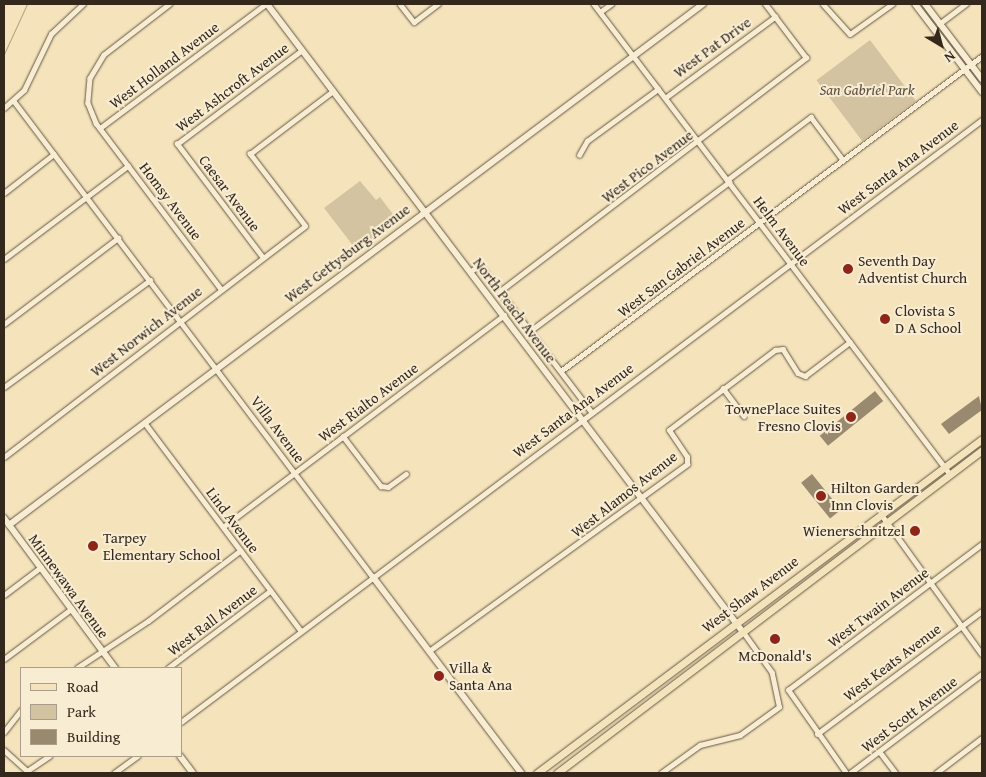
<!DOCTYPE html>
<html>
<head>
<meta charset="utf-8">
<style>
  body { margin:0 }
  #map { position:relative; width:986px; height:777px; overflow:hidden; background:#f4e3bb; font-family:"Gentium Book Plus",serif }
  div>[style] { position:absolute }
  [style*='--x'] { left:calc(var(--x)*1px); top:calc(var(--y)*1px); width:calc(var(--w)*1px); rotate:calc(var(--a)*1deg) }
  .green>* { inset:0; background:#d3c3a0; transform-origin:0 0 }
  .stream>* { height:1px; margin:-0.5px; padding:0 0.5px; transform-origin:0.5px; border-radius:0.5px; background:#b3a385 }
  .building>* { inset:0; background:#98896f; transform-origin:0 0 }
  .roads { filter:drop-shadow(0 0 1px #645744) drop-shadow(0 0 1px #645744) }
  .street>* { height:4.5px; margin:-2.25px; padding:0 2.25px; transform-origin:2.25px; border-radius:2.25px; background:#f8edd3 }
  .secondary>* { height:6px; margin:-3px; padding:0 3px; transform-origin:3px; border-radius:3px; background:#f8edd3 }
  .primary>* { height:7px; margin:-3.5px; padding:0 3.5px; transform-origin:3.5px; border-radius:3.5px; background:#f4e3bb }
  .dots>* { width:14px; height:14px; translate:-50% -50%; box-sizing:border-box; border:2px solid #f8edd3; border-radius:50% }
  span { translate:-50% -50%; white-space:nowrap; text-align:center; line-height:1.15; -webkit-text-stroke:4px #f8edd3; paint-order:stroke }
  .street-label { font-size:15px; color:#34281d }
  .park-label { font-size:15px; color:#5c4f3e; font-style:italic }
  .poi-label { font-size:15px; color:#34281d }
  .left { translate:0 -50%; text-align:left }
  .right { translate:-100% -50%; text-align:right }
  .frame { position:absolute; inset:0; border:5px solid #34281d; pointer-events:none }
  .legend { position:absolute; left:20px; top:667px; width:162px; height:90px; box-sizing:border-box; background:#f8edd3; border:1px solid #aa9e8a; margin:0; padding:6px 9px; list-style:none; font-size:15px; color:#34281d }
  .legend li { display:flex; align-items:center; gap:10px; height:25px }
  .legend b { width:25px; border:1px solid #aa9e8a }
  .north { position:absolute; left:916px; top:20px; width:50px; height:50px; -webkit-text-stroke:4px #f8edd3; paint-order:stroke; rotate:143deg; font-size:14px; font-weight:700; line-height:20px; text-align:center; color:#34281d }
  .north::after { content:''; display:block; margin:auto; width:18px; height:22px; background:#34281d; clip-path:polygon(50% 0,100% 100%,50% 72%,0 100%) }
</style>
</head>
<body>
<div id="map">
  <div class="green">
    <i style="left:870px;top:40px;width:76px;height:67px;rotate:53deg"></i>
    <i style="clip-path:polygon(360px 181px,376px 200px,380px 197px,398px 221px,358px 252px,324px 208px)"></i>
  </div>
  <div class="stream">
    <i style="--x:4;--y:54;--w:55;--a:-65.3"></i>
  </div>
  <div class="building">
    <i style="left:875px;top:391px;width:13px;height:71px;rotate:51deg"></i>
    <i style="clip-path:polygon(979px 396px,982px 410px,949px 434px,941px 424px)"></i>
    <i style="left:812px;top:474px;width:46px;height:14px;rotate:51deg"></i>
  </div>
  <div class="roads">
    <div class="street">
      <i style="--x:170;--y:4;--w:83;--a:142.3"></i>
      <i style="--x:104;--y:55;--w:27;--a:121"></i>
      <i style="--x:90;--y:78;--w:25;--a:95"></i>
      <i style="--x:88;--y:103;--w:22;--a:68"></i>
      <i style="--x:96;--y:123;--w:208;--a:53"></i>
      <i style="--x:400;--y:4;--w:23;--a:52"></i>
      <i style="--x:414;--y:22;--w:30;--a:-37"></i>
      <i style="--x:594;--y:4;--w:590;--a:52.86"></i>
      <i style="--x:823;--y:4;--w:40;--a:48"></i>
      <i style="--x:850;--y:34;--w:52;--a:-35.5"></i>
      <i style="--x:600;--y:12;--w:14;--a:-36"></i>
      <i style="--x:939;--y:24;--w:34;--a:-37"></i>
      <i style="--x:665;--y:98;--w:137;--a:-36.4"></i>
      <i style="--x:14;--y:101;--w:596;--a:52.98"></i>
      <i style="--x:4;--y:108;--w:27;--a:-42"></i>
      <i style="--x:24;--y:90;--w:62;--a:-64.3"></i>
      <i style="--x:51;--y:34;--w:44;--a:-43.2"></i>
      <i style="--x:100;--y:128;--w:207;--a:-36.8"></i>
      <i style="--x:579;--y:155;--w:16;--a:-60"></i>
      <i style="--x:587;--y:141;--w:88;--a:-36.2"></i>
      <i style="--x:727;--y:180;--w:105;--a:-36.9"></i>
      <i style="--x:811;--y:117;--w:54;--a:53.3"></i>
      <i style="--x:4;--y:193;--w:63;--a:-38"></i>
      <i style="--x:263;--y:258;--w:143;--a:-127"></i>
      <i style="--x:177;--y:144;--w:156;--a:-36.9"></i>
      <i style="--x:4;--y:259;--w:155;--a:-36.9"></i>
      <i style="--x:471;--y:271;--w:11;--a:-34"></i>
      <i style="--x:480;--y:265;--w:183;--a:52.8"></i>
      <i style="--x:500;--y:291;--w:385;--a:-37.3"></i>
      <i style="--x:806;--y:58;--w:68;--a:-127.2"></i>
      <i style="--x:4;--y:324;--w:143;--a:-37"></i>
      <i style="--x:530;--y:331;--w:249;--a:-36.8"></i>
      <i style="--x:561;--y:371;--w:526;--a:-36.8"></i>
      <i style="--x:4;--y:387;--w:181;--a:-36.2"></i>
      <i style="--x:723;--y:388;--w:35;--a:53"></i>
      <i style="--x:145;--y:423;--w:260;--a:53.1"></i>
      <i style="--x:343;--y:436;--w:63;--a:52.8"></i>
      <i style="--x:381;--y:486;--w:7;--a:8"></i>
      <i style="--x:388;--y:487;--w:22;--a:-36"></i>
      <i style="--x:4;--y:457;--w:379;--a:-37.5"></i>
      <i style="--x:305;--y:226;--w:91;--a:-127.4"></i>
      <i style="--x:250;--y:154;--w:104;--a:-37.2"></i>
      <i style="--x:881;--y:514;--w:173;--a:54.2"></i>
      <i style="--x:223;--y:527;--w:352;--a:-37"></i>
      <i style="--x:4;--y:595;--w:46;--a:-37.1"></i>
      <i style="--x:429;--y:651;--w:319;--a:-35.9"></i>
      <i style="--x:687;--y:464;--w:7;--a:-90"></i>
      <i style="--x:687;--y:457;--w:32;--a:-124"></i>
      <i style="--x:669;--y:430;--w:133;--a:-37"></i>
      <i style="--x:775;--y:350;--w:8;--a:-7"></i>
      <i style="--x:783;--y:349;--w:28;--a:58"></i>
      <i style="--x:798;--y:373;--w:8;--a:23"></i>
      <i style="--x:805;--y:376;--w:56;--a:-37.1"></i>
      <i style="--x:4;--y:659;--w:84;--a:-36.7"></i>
      <i style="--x:77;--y:668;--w:85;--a:-33.5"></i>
      <i style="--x:148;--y:621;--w:116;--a:-37.3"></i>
      <i style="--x:168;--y:668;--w:128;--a:-37"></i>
      <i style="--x:181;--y:722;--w:1002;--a:-36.93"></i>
      <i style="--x:4;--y:732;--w:28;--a:-52"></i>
      <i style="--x:817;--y:734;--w:206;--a:-36.7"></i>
      <i style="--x:4;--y:750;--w:31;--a:42"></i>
      <i style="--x:27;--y:771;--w:27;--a:-34"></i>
      <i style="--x:880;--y:752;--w:26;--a:53"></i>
      <i style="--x:114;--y:773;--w:29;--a:-36"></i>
      <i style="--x:661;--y:773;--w:48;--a:-35.7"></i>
      <i style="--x:700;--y:745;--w:41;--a:-14"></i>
      <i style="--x:740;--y:735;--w:48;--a:-35.7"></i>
      <i style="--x:779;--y:707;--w:35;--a:-102"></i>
      <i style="--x:772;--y:673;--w:52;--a:-125.5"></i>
      <i style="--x:846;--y:773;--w:101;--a:-124.9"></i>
      <i style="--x:788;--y:690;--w:243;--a:-37"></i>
      <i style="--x:850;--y:773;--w:165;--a:-36.9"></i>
      <i style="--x:936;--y:773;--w:58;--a:-37.3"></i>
    </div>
    <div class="secondary">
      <i style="--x:267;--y:4;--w:787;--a:52.85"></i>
      <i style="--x:915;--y:4;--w:111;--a:52.7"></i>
      <i style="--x:925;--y:4;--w:94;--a:52.8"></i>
      <i style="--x:4;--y:518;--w:187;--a:53.5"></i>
      <i style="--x:9;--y:525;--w:868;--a:-36.9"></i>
      <i style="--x:373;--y:577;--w:246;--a:52.9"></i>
      <i style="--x:180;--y:756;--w:21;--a:53"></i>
    </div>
    <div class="primary">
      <i style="--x:537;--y:773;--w:556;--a:-36.89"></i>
      <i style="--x:557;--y:773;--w:534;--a:-37.23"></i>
    </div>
  </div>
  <div class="dots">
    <i style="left:848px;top:269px;background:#8f2418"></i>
    <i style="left:885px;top:319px;background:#8f2418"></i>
    <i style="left:851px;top:417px;background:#8f2418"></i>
    <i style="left:821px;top:496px;background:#8f2418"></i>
    <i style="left:915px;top:531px;background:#8f2418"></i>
    <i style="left:93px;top:546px;background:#8f2418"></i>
    <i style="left:775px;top:639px;background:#8f2418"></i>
    <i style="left:439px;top:676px;background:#8f2418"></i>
  </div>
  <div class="street-label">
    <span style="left:712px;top:47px;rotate:-36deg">West Pat Drive</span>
    <span style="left:164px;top:65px;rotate:-37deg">West Holland Avenue</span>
    <span style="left:232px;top:87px;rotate:-37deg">West Ashcroft Avenue</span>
    <span style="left:647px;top:166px;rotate:-37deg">West Pico Avenue</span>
    <span style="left:898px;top:167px;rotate:-37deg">West Santa Ana Avenue</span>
    <span style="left:230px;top:193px;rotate:53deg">Caesar Avenue</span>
    <span style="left:171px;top:201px;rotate:53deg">Homsy Avenue</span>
    <span style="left:782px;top:231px;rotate:53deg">Helm Avenue</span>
    <span style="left:347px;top:253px;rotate:-37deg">West Gettysburg Avenue</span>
    <span style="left:681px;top:267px;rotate:-37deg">West San Gabriel Avenue</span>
    <span style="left:515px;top:310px;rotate:53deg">North Peach Avenue</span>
    <span style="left:146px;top:331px;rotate:-38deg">West Norwich Avenue</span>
    <span style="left:368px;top:402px;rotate:-37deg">West Rialto Avenue</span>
    <span style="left:573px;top:410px;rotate:-37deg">West Santa Ana Avenue</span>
    <span style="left:278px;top:429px;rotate:53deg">Villa Avenue</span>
    <span style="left:624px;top:494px;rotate:-38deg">West Alamos Avenue</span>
    <span style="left:233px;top:520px;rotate:53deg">Lind Avenue</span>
    <span style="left:69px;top:586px;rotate:54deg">Minnewawa Avenue</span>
    <span style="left:750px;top:594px;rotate:-37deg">West Shaw Avenue</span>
    <span style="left:878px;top:607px;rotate:-37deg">West Twain Avenue</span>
    <span style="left:212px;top:620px;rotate:-37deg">West Rall Avenue</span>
    <span style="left:892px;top:662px;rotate:-37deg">West Keats Avenue</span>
    <span style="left:909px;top:714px;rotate:-37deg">West Scott Avenue</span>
  </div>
  <div class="park-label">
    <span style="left:867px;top:90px">San Gabriel Park</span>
  </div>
  <div class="poi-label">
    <span class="left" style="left:858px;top:269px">Seventh Day<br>Adventist Church</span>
    <span class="left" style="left:895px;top:319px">Clovista S<br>D A School</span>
    <span class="right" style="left:841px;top:417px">TownePlace Suites<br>Fresno Clovis</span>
    <span class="left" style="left:831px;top:496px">Hilton Garden<br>Inn Clovis</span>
    <span class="right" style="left:905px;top:531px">Wienerschnitzel</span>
    <span class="left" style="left:103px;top:546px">Tarpey<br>Elementary School</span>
    <span style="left:775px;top:656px">McDonald's</span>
    <span class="left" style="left:449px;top:676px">Villa &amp;<br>Santa Ana</span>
  </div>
  <div class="frame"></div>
  <ul class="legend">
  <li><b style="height:6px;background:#f4e3bb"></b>Road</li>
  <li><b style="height:14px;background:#d3c3a0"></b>Park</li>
  <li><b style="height:14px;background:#98896f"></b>Building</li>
  </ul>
  <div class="north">N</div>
</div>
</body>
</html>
